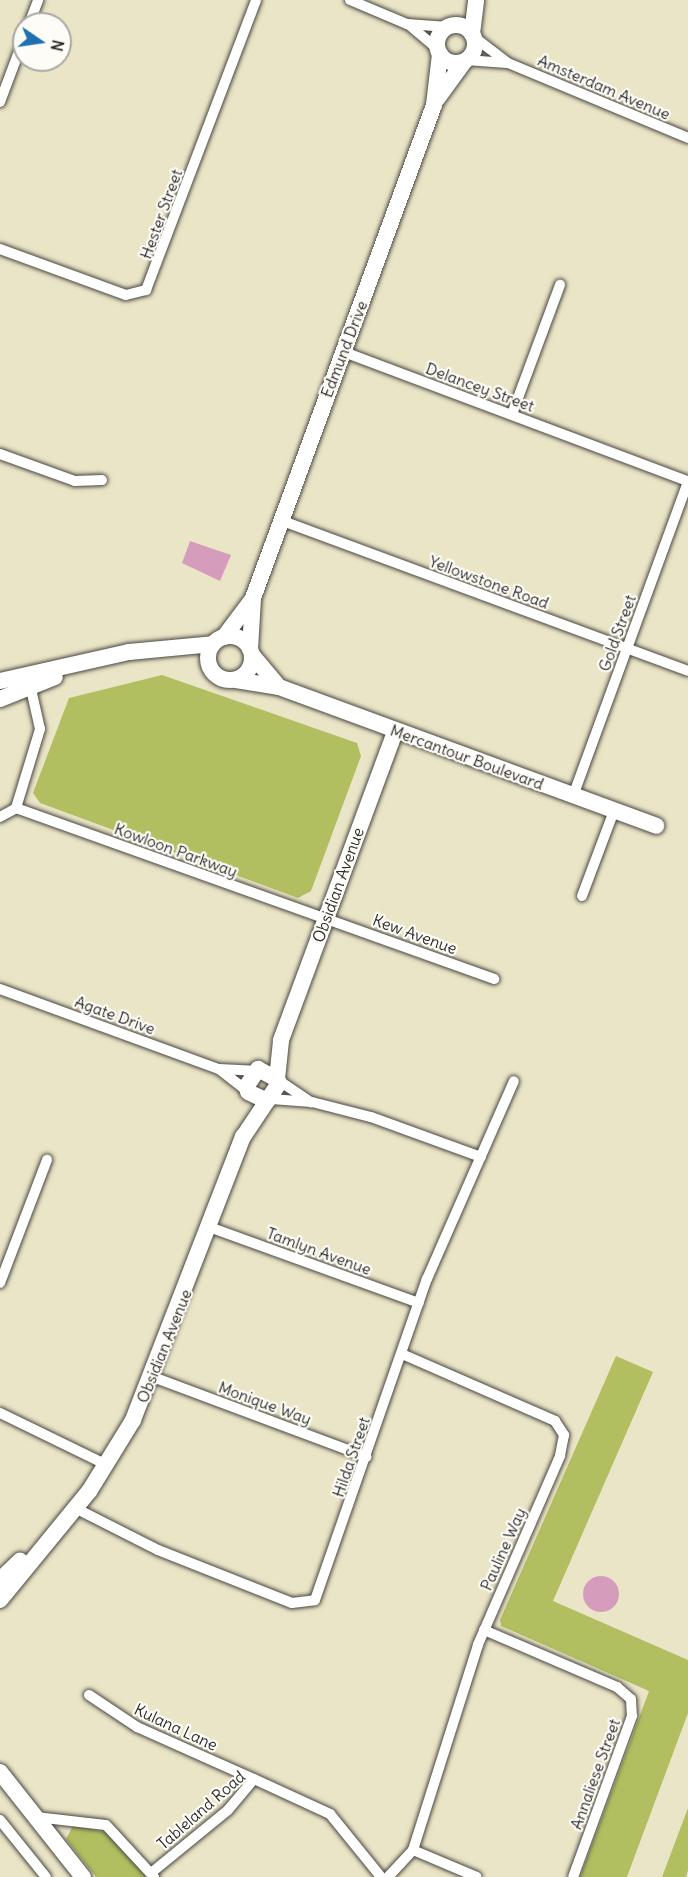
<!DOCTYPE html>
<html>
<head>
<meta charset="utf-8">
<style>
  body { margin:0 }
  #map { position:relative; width:688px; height:1877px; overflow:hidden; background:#ebe5c7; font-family:Delius,sans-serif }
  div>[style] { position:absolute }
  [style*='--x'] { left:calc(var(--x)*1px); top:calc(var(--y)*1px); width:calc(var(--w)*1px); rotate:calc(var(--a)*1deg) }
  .green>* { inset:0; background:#b1bf61 }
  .building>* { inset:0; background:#d59dbb }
  .round { border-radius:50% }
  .roads { filter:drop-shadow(0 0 2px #484742) drop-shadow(0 0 2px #484742) }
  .street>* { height:10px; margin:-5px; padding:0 5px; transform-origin:5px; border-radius:5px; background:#fff }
  .secondary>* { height:16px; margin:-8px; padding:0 8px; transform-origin:8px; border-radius:8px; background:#fff }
  .secondary>.ring { margin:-8px; padding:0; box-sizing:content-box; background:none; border:16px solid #fff; border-radius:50% }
  span { translate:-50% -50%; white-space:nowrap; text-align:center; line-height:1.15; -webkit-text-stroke:4.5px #fdfcf7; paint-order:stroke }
  .street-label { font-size:16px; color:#2b2b2b }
  .north { position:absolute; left:12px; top:12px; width:60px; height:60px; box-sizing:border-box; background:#fdfcf7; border:2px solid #a9a8a5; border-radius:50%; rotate:103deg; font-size:16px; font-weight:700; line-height:24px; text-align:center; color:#2b2b2b }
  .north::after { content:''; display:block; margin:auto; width:21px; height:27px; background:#1f6fb2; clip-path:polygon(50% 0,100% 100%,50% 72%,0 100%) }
</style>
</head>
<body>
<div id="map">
  <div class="green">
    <i style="clip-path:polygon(162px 675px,357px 743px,361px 756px,311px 891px,298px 898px,40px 803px,33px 793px,69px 698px)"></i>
    <i style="clip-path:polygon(616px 1356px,653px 1372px,553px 1601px,688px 1660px,688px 1713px,627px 1877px,580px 1877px,649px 1691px,501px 1626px,500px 1620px)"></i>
    <i style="clip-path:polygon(688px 1808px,688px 1870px,686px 1877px,662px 1877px)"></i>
    <i style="clip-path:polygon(73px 1826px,106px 1832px,146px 1877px,96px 1877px,66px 1839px)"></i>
  </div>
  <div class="building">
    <i style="clip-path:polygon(190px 541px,231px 555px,220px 581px,182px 563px)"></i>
    <i class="round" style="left:583px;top:1576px;width:36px;height:36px"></i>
  </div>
  <div class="roads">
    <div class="street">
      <i style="--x:350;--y:0;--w:62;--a:22.8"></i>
      <i style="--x:407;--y:24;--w:41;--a:4.2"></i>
      <i style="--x:29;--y:24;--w:26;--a:-69"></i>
      <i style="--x:408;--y:24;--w:39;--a:40"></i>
      <i style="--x:474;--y:37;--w:43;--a:37.4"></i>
      <i style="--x:508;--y:63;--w:195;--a:22.6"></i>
      <i style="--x:466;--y:60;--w:41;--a:4.2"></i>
      <i style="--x:0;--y:102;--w:68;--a:-69.4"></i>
      <i style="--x:0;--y:249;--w:134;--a:20.1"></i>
      <i style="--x:126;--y:295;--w:21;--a:-14"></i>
      <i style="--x:146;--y:290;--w:310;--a:-69.2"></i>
      <i style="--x:344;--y:352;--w:367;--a:20.6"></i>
      <i style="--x:512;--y:414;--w:138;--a:-69.6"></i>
      <i style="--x:0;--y:454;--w:80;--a:19.8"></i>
      <i style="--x:75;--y:481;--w:27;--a:-2"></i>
      <i style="--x:280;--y:520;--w:435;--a:20.3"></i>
      <i style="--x:573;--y:796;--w:335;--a:-69.9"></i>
      <i style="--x:16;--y:808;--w:508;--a:19.68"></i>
      <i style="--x:0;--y:817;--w:18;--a:-29"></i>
      <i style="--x:16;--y:808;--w:83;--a:-73.1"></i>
      <i style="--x:40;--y:729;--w:50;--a:-102.7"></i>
      <i style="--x:582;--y:896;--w:91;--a:-69.4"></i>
      <i style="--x:0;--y:989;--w:233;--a:20.1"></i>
      <i style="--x:219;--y:1069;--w:35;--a:3"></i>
      <i style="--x:219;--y:1069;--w:37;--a:38"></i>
      <i style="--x:278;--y:1080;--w:40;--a:34"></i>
      <i style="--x:271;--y:1099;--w:41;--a:4.2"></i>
      <i style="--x:312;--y:1102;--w:61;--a:14.3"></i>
      <i style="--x:371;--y:1117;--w:117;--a:20"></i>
      <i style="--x:209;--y:1227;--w:223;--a:19.9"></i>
      <i style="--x:0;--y:1283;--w:132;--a:-69.1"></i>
      <i style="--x:402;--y:1354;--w:167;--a:23.6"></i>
      <i style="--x:555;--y:1421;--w:17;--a:57"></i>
      <i style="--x:564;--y:1435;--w:21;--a:101"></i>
      <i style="--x:560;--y:1456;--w:206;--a:113.5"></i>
      <i style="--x:478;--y:1645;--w:215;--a:107.6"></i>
      <i style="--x:153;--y:1377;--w:228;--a:20.5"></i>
      <i style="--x:0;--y:1413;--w:119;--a:25.9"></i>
      <i style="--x:75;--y:1508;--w:93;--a:26.8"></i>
      <i style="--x:158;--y:1550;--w:144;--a:21.6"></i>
      <i style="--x:292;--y:1603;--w:23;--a:-7"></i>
      <i style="--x:315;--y:1600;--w:340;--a:-70.8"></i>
      <i style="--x:427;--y:1279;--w:216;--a:-66.3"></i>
      <i style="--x:484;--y:1630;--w:145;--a:23.2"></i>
      <i style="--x:617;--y:1687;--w:18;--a:41"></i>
      <i style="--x:631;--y:1699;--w:17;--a:87"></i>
      <i style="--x:632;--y:1716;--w:171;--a:110.1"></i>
      <i style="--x:89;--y:1695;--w:58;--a:33.7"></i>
      <i style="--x:137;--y:1727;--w:128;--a:24"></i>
      <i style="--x:36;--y:1817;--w:70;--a:6.5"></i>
      <i style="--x:106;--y:1825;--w:71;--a:47.3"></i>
      <i style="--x:0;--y:1820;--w:73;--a:51.1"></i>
      <i style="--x:151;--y:1873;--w:99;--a:-39.3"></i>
      <i style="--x:228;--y:1810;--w:40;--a:-50"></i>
      <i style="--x:254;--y:1779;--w:84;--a:24.7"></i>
      <i style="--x:330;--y:1814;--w:81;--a:51"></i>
      <i style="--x:388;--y:1877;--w:37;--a:-47"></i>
      <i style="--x:413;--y:1850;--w:69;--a:22.9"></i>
    </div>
    <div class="secondary">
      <i class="ring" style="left:437px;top:25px;width:22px;height:22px"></i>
      <i style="--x:472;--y:34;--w:34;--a:-83"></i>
      <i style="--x:437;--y:99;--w:46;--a:-53.9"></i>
      <i class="ring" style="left:208px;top:636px;width:28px;height:28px"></i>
      <i style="--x:224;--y:637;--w:45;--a:-53.1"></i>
      <i style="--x:250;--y:649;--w:51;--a:-86.6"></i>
      <i style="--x:253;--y:598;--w:525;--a:-69.84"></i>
      <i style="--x:434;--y:105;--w:51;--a:-83.3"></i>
      <i style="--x:252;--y:655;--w:42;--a:49.8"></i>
      <i style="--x:236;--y:680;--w:44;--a:9.2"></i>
      <i style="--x:279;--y:687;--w:402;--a:20.2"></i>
      <i style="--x:0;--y:681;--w:132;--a:-12.7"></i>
      <i style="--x:129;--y:652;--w:84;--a:-5.4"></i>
      <i style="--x:0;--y:699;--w:59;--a:-21.8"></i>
      <i style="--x:277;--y:1079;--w:39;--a:-84"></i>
      <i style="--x:281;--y:1040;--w:329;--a:-69.7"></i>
      <i style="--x:246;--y:1087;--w:22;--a:-56"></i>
      <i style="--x:258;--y:1069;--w:21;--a:28"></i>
      <i style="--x:248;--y:1092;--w:21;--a:25"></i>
      <i style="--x:267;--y:1101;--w:22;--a:-56"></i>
      <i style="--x:0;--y:1580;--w:28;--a:-44"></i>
      <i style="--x:0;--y:1600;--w:142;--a:-50.7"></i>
      <i style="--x:90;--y:1490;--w:82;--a:-58.4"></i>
      <i style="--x:133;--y:1420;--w:304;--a:-68.8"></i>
      <i style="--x:243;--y:1137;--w:43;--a:-56.3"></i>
      <i style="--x:0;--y:1772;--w:134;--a:51.7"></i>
    </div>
  </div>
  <div class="street-label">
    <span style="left:604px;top:87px;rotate:23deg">Amsterdam Avenue</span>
    <span style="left:161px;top:214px;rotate:-70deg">Hester Street</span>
    <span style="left:344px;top:349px;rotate:-69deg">Edmund Drive</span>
    <span style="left:480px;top:387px;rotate:20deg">Delancey Street</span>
    <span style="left:489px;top:582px;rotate:20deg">Yellowstone Road</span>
    <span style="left:617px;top:633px;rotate:-70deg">Gold Street</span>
    <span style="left:467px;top:757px;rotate:20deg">Mercantour Boulevard</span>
    <span style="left:176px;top:850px;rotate:20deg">Kowloon Parkway</span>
    <span style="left:338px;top:885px;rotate:-70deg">Obsidian Avenue</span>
    <span style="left:415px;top:934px;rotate:20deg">Kew Avenue</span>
    <span style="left:115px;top:1015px;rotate:20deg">Agate Drive</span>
    <span style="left:319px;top:1251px;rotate:20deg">Tamlyn Avenue</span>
    <span style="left:164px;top:1346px;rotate:-68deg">Obsidian Avenue</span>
    <span style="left:265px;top:1403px;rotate:20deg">Monique Way</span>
    <span style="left:351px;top:1457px;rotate:-71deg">Hilda Street</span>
    <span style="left:503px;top:1549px;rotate:-66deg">Pauline Way</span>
    <span style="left:176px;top:1727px;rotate:25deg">Kulana Lane</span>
    <span style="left:595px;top:1774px;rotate:-70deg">Annaliese Street</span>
    <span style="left:201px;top:1810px;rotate:-41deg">Tableland Road</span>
  </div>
  <div class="north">N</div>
</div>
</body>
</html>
